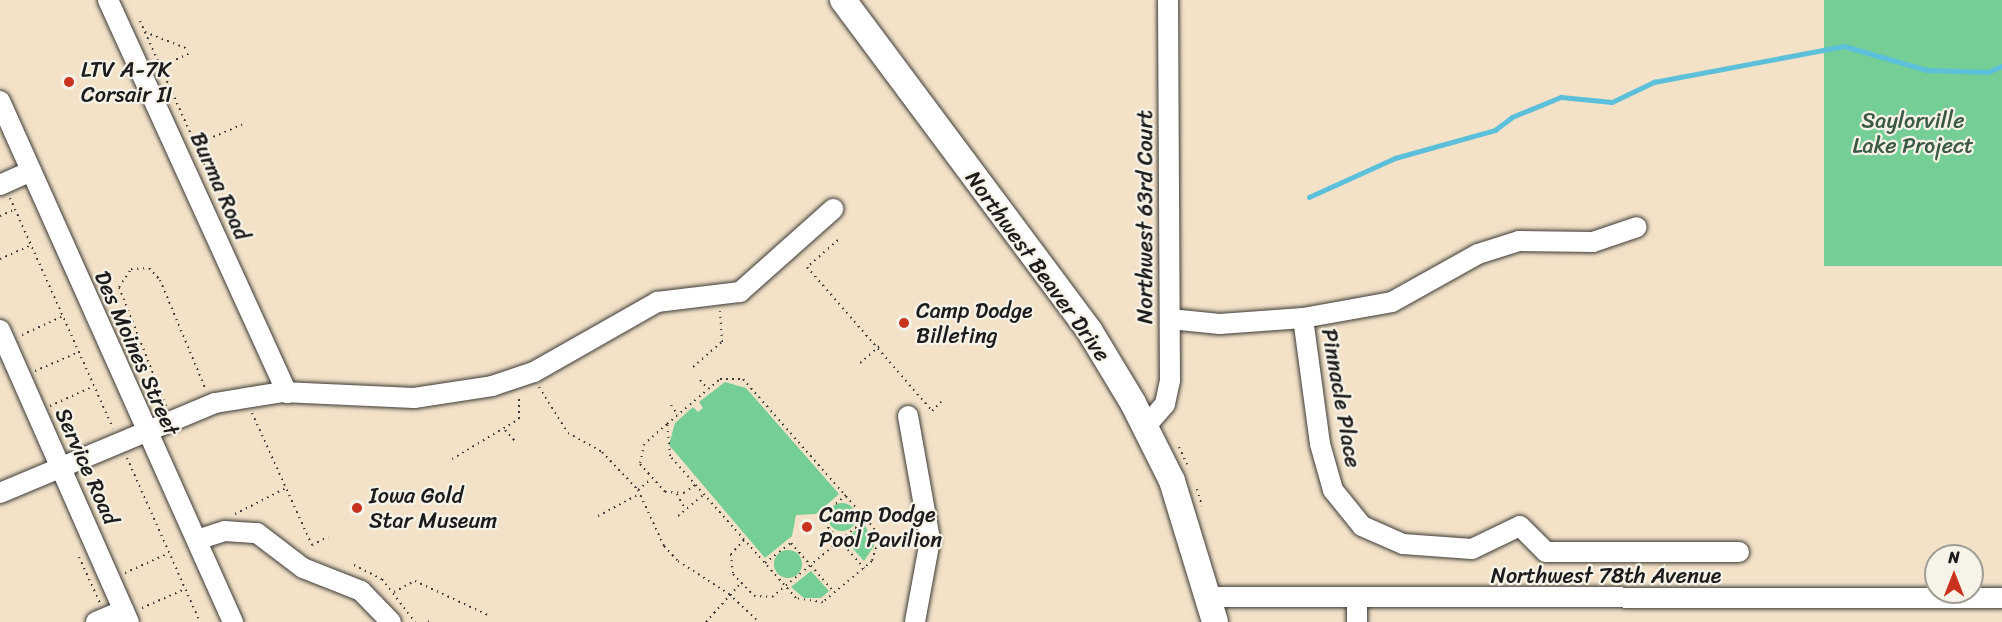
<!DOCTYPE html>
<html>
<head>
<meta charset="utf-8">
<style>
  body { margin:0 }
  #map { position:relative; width:2002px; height:622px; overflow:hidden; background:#f3e2c8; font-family:Sriracha,sans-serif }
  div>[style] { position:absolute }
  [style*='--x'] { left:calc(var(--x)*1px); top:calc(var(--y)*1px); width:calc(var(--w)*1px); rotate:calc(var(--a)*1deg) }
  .green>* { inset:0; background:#74ce95; transform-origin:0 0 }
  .round { border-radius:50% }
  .stream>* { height:4.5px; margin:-2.25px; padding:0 2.25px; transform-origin:2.25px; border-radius:2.25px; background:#5cc0da }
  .path>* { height:2px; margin-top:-1px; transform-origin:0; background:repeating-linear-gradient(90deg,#3c3a36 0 1.5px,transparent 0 6px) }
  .roads { filter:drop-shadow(0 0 2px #3c3a36) drop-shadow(0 0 2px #3c3a36) }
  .minor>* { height:20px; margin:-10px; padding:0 10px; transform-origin:10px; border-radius:10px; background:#fff }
  .major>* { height:26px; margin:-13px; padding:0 13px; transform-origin:13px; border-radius:13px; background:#fff }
  .dots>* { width:16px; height:16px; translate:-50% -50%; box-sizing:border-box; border:3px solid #f7f3e8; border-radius:50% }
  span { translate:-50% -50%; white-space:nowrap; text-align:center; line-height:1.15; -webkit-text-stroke:4.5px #f7f3e8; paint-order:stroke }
  .poi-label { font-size:22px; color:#1c1c1c }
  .left { translate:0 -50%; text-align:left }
  .park-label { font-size:22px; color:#3b5a46 }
  .street-label { font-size:22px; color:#1c1c1c }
  .north { position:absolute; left:1924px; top:544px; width:60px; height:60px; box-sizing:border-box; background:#f7f3e8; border:2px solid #9f9d96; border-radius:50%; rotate:0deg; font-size:16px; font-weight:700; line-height:24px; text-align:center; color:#1c1c1c }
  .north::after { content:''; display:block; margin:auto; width:21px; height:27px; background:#c8321e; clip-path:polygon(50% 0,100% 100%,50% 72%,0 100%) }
</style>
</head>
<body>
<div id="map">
  <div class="green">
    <i style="left:1824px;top:0;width:178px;height:266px"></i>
    <i style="clip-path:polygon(725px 382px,746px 388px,839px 494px,816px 514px,796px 515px,792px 536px,765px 558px,669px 445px,675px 423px,693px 407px,698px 412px,703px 408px,699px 402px)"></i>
    <i class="round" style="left:828px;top:503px;width:28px;height:28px"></i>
    <i style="clip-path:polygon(864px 523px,874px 546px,864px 561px,845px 540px)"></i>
    <i class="round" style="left:774px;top:550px;width:28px;height:28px"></i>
    <i style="clip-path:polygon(811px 571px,829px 591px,821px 598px,804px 598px,791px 587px)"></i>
  </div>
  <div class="stream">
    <i style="--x:1309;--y:197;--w:94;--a:-24.4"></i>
    <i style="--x:1395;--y:158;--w:104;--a:-15.6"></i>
    <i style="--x:1495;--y:130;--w:21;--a:-37"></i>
    <i style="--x:1512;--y:117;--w:53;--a:-22.2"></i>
    <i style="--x:1561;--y:97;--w:51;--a:5.6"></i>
    <i style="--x:1612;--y:102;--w:47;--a:-25.5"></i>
    <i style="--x:1654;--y:82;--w:193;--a:-10.7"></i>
    <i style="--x:1844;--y:46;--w:86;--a:16.1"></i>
    <i style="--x:1927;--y:70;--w:61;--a:1.9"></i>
    <i style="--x:1988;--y:72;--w:15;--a:-23"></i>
  </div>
  <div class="path">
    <i style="--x:140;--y:21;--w:185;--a:65.8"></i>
    <i style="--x:145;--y:32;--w:46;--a:21.6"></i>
    <i style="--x:160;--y:67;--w:33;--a:-25"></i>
    <i style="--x:197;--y:144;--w:50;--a:-23.5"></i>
    <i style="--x:10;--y:198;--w:252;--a:65.9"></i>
    <i style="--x:0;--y:216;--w:17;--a:-25"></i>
    <i style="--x:838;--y:240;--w:41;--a:138.9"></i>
    <i style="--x:807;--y:267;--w:191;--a:49"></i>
    <i style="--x:932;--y:411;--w:13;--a:-45"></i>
    <i style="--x:0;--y:259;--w:34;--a:-24"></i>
    <i style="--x:22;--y:335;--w:45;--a:-24.9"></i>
    <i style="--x:860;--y:363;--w:29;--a:-41"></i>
    <i style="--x:693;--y:367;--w:38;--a:-41"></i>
    <i style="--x:722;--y:342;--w:31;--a:-94"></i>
    <i style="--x:35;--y:371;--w:48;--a:-23.4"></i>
    <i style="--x:720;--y:379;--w:23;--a:0"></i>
    <i style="--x:743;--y:379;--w:198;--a:48.7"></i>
    <i style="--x:874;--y:528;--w:15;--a:74"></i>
    <i style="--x:878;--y:542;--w:20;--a:108"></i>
    <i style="--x:872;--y:561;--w:64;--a:140.1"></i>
    <i style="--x:823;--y:602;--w:27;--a:-172"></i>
    <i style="--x:796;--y:598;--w:190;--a:-131.6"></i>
    <i style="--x:670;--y:456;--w:32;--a:-95"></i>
    <i style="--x:667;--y:424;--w:70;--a:-40.3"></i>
    <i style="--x:700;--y:380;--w:12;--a:48"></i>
    <i style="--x:539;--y:387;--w:54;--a:57.8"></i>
    <i style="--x:568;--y:433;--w:39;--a:29"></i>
    <i style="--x:602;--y:452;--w:52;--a:46.5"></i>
    <i style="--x:638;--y:490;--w:62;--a:65.1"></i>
    <i style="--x:664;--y:546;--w:21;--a:47"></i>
    <i style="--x:678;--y:561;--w:61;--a:32.9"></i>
    <i style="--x:729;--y:594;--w:41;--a:43"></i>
    <i style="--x:671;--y:405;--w:12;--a:55"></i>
    <i style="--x:50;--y:406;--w:48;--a:-24.4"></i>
    <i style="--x:166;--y:406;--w:128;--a:-111.6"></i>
    <i style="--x:119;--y:287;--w:22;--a:-56"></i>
    <i style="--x:131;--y:269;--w:18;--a:-3"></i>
    <i style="--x:149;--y:268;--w:16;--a:47"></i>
    <i style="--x:160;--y:280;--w:119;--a:67.3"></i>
    <i style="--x:252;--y:413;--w:145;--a:65.6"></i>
    <i style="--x:312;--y:545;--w:18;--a:-27"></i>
    <i style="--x:667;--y:424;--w:30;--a:139"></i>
    <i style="--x:644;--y:444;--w:20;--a:101"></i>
    <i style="--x:640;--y:464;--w:38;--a:48"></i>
    <i style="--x:665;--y:492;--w:19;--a:3"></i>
    <i style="--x:684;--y:493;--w:14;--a:-36"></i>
    <i style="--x:505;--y:430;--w:15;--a:48"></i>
    <i style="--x:1179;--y:447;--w:19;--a:65"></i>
    <i style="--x:127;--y:458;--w:180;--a:66"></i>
    <i style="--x:452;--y:459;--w:78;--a:-30.8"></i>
    <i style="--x:519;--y:419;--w:23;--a:-90"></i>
    <i style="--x:1197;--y:489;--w:18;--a:74"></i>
    <i style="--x:638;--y:490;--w:16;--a:-40"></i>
    <i style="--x:677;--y:494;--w:17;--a:62"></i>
    <i style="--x:846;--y:495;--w:35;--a:139"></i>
    <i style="--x:820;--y:518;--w:67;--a:48.7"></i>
    <i style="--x:235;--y:514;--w:57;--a:-27"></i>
    <i style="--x:598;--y:516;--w:47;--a:-28.2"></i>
    <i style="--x:678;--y:516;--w:34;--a:-40"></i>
    <i style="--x:744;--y:540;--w:19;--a:133"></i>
    <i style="--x:731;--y:554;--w:20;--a:84"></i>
    <i style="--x:733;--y:574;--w:30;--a:46"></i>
    <i style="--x:754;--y:596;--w:18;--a:3"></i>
    <i style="--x:772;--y:597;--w:124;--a:-39.7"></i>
    <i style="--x:79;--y:557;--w:51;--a:65.5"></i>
    <i style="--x:765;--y:563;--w:33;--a:-38"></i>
    <i style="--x:791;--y:543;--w:65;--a:48.7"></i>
    <i style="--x:354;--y:565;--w:31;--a:27"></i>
    <i style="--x:382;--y:579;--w:54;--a:52.5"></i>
    <i style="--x:125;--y:573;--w:48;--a:-24.4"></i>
    <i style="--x:394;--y:592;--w:24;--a:-28"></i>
    <i style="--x:415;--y:581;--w:83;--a:25"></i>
    <i style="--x:142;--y:608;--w:47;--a:-23.8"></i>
    <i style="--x:428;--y:622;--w:4;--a:-27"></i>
    <i style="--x:706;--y:622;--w:51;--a:-48.2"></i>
  </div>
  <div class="roads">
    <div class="minor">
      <i style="--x:108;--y:0;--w:432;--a:65.5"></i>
      <i style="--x:0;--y:101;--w:571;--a:65.91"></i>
      <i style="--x:0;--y:185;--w:34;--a:-24"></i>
      <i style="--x:1303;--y:318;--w:127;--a:82.3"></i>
      <i style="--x:1320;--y:444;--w:48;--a:74.2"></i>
      <i style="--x:1333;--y:490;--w:46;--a:51.1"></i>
      <i style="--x:1362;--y:526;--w:45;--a:23.7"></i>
      <i style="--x:1403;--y:544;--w:69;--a:4.1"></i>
      <i style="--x:1472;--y:549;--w:53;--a:-25.6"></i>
      <i style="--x:1520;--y:526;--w:37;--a:45"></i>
      <i style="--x:1546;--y:552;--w:193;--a:0"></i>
      <i style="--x:1170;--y:319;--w:50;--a:5.7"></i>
      <i style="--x:1220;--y:324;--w:83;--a:-4.1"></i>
      <i style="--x:1303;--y:318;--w:90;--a:-10.2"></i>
      <i style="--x:1392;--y:302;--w:98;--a:-29.2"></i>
      <i style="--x:1478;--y:254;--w:43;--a:-17.6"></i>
      <i style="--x:1519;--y:241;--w:74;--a:0.8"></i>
      <i style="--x:1593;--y:242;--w:46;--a:-18.8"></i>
      <i style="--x:0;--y:330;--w:319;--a:66.2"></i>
      <i style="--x:908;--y:416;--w:126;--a:79.9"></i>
      <i style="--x:930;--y:540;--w:83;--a:100.4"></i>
      <i style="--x:1146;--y:426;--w:29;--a:-49"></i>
      <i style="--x:1165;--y:404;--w:24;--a:-78"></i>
      <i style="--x:1170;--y:381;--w:381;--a:-90.3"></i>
      <i style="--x:0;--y:493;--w:233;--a:-22.7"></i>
      <i style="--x:215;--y:403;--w:68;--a:-9.3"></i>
      <i style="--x:282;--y:392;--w:132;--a:2.6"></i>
      <i style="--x:414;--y:398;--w:79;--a:-8.7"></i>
      <i style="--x:492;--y:386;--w:44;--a:-18.4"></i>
      <i style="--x:534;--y:372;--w:142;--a:-29.6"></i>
      <i style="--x:657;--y:302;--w:84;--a:-6.9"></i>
      <i style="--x:740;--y:292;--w:125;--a:-41.7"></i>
      <i style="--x:197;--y:540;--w:29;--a:-18"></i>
      <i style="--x:225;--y:531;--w:32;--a:4"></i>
      <i style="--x:257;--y:533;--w:58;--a:37.3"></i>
      <i style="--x:303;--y:568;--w:62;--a:21.6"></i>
      <i style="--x:361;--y:591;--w:43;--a:45.9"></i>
      <i style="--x:1211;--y:597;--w:791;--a:0.07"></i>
      <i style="--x:1357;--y:600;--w:22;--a:90"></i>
      <i style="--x:96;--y:622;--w:30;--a:-23"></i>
    </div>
    <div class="major">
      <i style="--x:843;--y:0;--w:412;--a:53.3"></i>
      <i style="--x:1089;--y:330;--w:85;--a:58.9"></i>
      <i style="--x:1133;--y:403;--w:87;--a:63.4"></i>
      <i style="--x:1172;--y:481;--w:147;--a:73"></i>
    </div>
  </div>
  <div class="dots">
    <i style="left:69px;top:82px;background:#c8321e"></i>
    <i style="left:904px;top:323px;background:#c8321e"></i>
    <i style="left:357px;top:508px;background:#c8321e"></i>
    <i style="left:807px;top:527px;background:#c8321e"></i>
  </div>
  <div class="poi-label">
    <span class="left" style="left:81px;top:82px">LTV A-7K<br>Corsair II</span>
    <span class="left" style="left:916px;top:323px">Camp Dodge<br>Billeting</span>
    <span class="left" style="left:369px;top:508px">Iowa Gold<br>Star Museum</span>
    <span class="left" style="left:819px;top:527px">Camp Dodge<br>Pool Pavilion</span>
  </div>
  <div class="park-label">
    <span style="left:1913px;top:133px">Saylorville<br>Lake Project</span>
  </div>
  <div class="street-label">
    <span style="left:220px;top:186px;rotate:66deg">Burma Road</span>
    <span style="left:1145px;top:217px;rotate:-90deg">Northwest 63rd Court</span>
    <span style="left:1038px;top:266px;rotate:54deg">Northwest Beaver Drive</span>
    <span style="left:137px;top:353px;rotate:66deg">Des Moines Street</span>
    <span style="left:1341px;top:398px;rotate:80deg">Pinnacle Place</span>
    <span style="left:87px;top:466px;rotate:66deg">Service Road</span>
    <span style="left:1606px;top:576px">Northwest 78th Avenue</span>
  </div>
  <div class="north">N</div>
</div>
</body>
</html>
